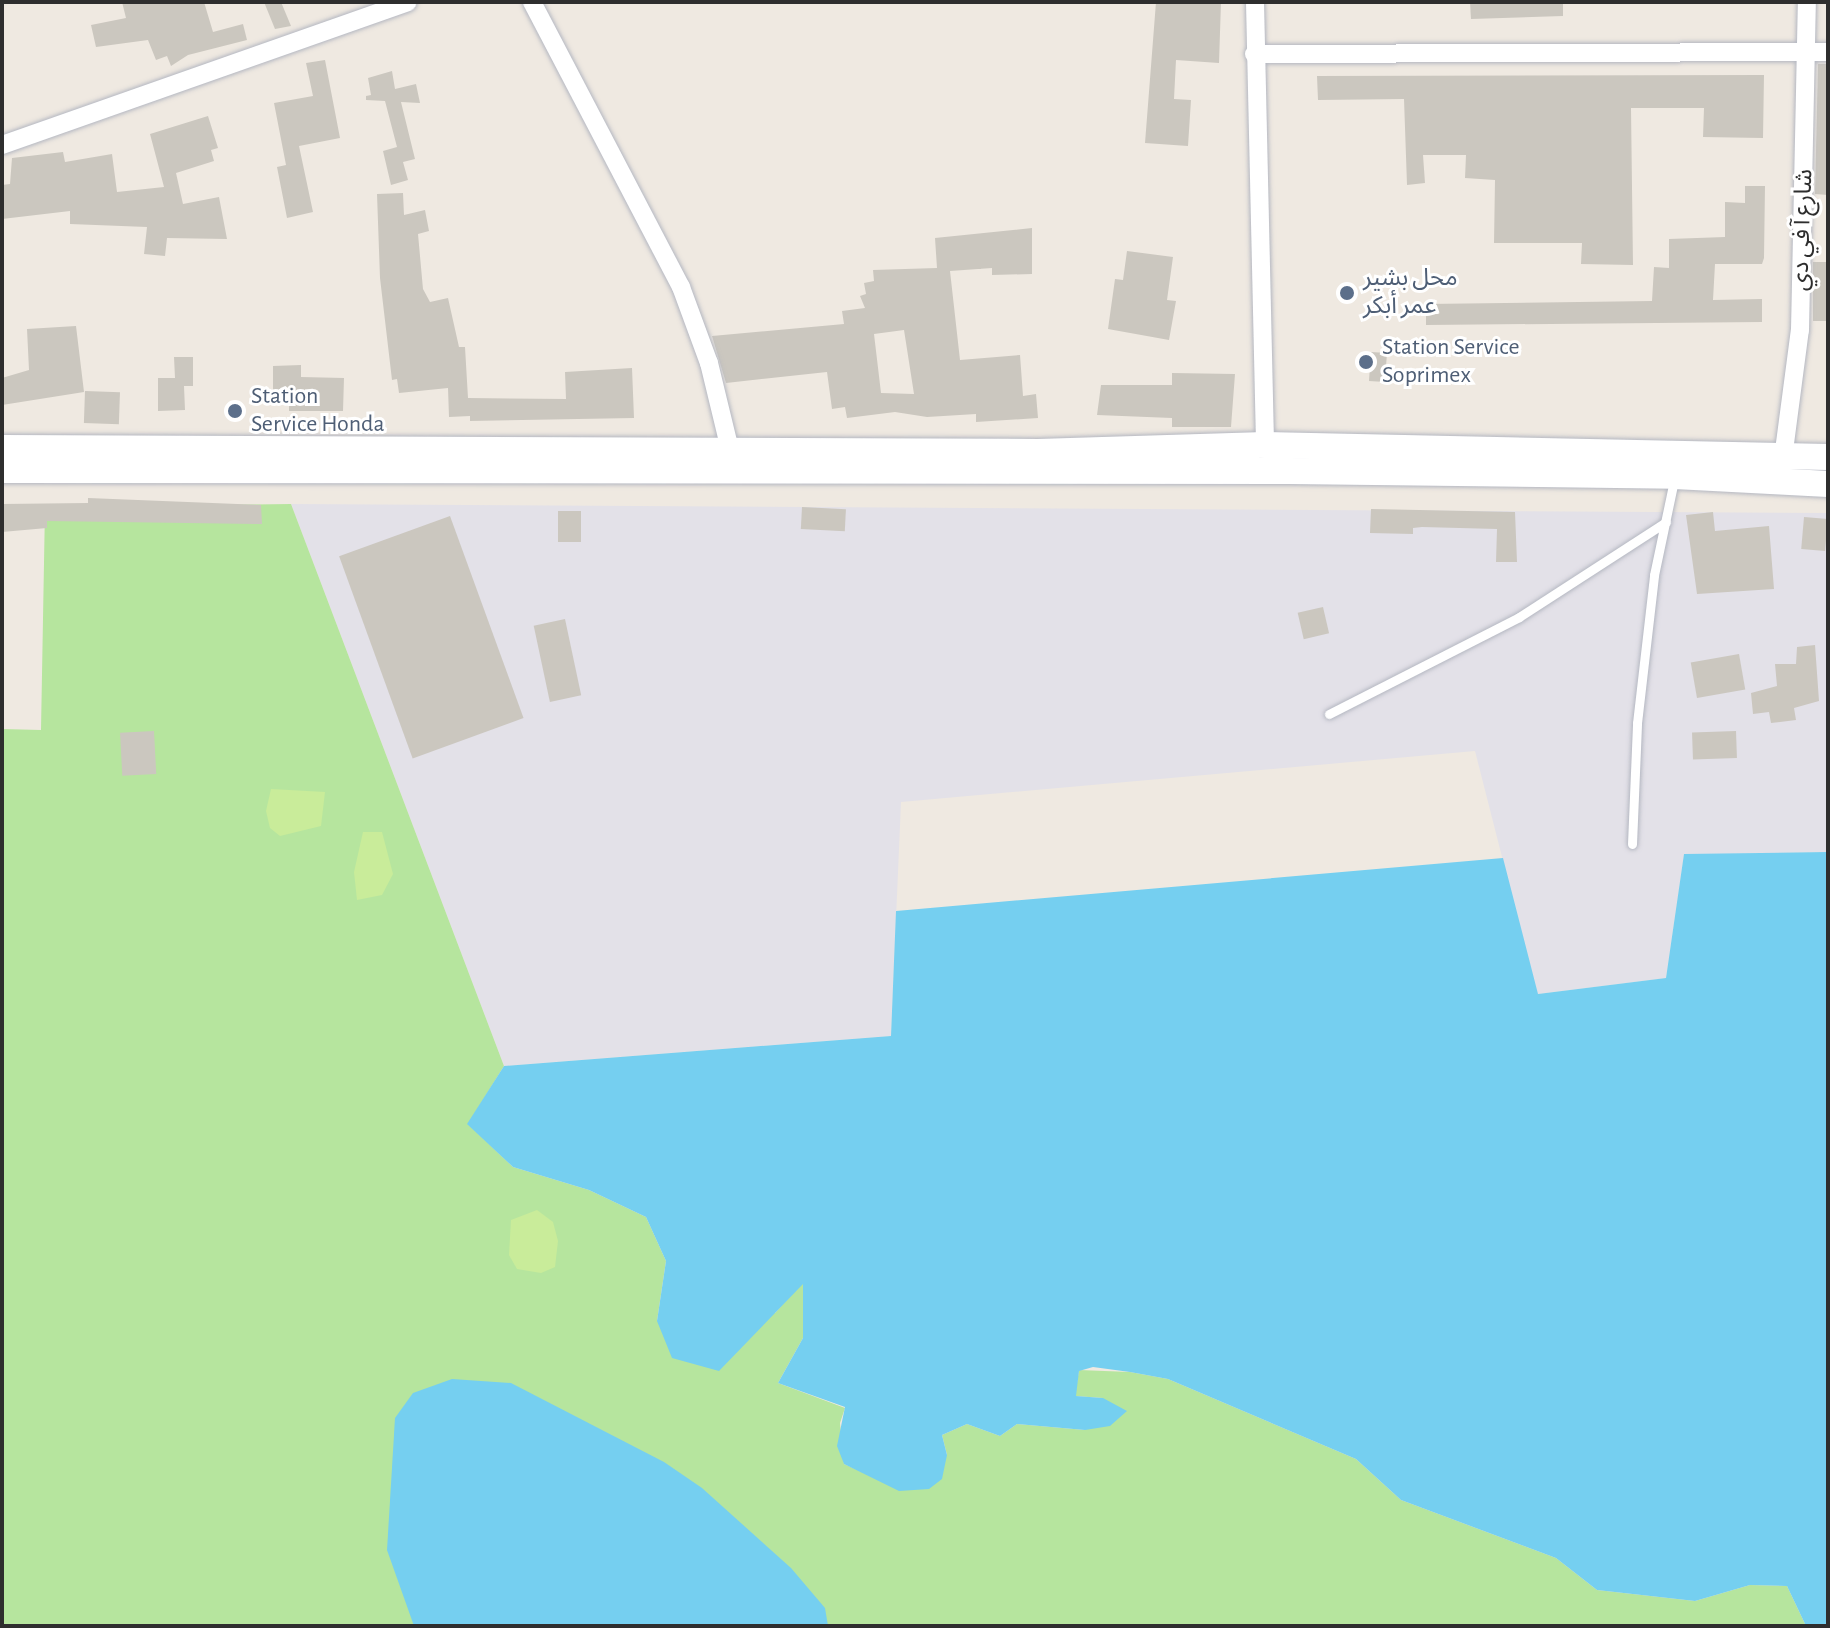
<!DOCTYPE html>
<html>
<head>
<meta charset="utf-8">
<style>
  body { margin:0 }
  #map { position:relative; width:1830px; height:1628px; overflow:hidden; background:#efe9e1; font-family:"Alegreya Sans","Noto Sans Arabic",sans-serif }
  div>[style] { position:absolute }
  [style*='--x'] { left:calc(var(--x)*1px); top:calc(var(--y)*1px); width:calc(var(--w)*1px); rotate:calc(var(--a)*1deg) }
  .industrial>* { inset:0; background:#e3e1e8 }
  .green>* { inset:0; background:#b6e59e }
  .pitch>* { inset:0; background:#c9ec9a }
  .water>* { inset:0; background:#75cff0 }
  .building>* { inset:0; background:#cbc7bf; transform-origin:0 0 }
  .roads { filter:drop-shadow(0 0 2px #b4b7c1) drop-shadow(0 0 2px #b4b7c1) }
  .lane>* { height:9px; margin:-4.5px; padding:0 4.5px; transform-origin:4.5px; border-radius:4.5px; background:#fff }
  .street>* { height:18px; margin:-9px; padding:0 9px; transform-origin:9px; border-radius:9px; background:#fff }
  .secondary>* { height:26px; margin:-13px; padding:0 13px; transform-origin:13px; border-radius:13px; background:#fff }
  .dots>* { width:22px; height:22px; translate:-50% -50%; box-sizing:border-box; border:4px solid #fff; border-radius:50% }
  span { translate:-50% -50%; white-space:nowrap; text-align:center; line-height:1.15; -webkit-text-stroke:6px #fff; paint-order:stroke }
  .street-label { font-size:24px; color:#2e2e2e }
  .service-label { font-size:24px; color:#4e5e75 }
  .left { translate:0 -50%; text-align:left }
  .frame { position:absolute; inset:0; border:4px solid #2e2e2e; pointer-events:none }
</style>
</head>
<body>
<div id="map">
  <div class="industrial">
    <i style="clip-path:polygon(291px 504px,1828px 513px,1828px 852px,1684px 855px,1666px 978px,1537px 994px,1475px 751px,901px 802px,891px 1036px,504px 1066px)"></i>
  </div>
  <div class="green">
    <i style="clip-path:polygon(291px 504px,504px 1066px,468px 1124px,513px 1167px,589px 1190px,646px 1217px,666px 1261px,657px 1321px,775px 1313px,803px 1282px,803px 1338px,778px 1383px,845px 1408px,840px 1423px,844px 1464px,869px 1475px,947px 1455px,942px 1435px,967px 1424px,1000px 1436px,1017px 1424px,1085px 1430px,1103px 1398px,1075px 1396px,1079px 1370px,1130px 1372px,1168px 1379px,1356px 1459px,1401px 1500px,1556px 1558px,1597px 1590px,1695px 1601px,1750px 1585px,1787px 1586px,1806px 1626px,2px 1626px,2px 729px,41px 730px,45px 507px)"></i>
  </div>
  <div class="pitch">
    <i style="clip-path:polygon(271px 789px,325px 792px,321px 826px,280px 836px,270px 828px,266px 811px)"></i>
    <i style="clip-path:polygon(363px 832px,382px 832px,393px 874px,382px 895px,357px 900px,354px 872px)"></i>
    <i style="clip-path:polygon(537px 1210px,553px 1222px,558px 1241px,555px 1267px,541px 1273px,517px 1269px,509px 1255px,511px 1220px)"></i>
  </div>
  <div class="water">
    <i style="clip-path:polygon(1828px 852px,1828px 1626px,1806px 1626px,1787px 1586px,1750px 1585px,1695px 1601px,1597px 1590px,1556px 1558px,1401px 1500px,1356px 1459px,1168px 1379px,1130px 1372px,1093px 1367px,1079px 1371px,1076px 1396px,1103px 1398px,1127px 1411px,1110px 1426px,1085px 1430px,1017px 1424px,1000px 1436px,967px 1424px,942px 1435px,947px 1455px,942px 1479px,929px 1489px,899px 1491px,844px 1464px,837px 1446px,845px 1407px,778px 1383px,803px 1338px,803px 1284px,719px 1371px,672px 1358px,657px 1321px,666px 1261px,646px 1217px,589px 1190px,513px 1167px,467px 1124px,504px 1066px,891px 1036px,896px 911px,1503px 858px,1538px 994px,1666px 978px,1684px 854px)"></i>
    <i style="clip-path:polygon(452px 1379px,511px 1383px,664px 1462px,702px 1488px,791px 1568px,825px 1608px,828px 1626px,414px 1626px,387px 1550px,395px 1418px,413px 1393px)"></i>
  </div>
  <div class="building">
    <i style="clip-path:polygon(122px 2px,204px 2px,213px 32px,243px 24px,247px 40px,188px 55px,171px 66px,167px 56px,156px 60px,148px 40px,96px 47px,91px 25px,126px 18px)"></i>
    <i style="clip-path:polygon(264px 2px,281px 2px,291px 26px,275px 29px)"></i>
    <i style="clip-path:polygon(1156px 2px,1221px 2px,1219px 63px,1176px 60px,1174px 99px,1191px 100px,1188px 146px,1145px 143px)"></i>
    <i style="clip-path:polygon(1470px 2px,1563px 2px,1563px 16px,1471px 19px)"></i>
    <i style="clip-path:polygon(325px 60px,340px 138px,299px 146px,313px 212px,287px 218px,277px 167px,286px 165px,274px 103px,313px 96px,306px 63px)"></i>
    <i style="clip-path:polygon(1818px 64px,1828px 64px,1828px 195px,1815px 194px)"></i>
    <i style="clip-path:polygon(392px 71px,395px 89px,416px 84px,420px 103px,401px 102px,415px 159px,403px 162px,408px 180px,391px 185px,383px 151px,397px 147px,385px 101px,366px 100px,366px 96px,371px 95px,368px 78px)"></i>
    <i style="clip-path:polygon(1764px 75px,1763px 138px,1703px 137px,1704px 108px,1631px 108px,1633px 265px,1581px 264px,1582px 243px,1494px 243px,1495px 180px,1465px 178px,1466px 155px,1423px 155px,1425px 183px,1407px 185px,1404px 99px,1318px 100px,1317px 76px)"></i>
    <i style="clip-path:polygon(208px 116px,218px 148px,211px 150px,214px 161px,176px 173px,183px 204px,219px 197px,227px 239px,167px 238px,165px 256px,144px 254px,147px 227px,70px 224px,70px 211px,2px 219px,2px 185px,10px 184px,12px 158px,63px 152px,65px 162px,112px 154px,117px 192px,164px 187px,150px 134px)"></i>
    <i style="clip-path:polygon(1745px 186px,1765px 186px,1764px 258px,1762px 264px,1715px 264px,1713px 300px,1762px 299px,1762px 322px,1426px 325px,1426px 304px,1652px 301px,1654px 267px,1669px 268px,1669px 239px,1725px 237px,1725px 202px,1745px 203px)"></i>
    <i style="clip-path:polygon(403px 193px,404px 215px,425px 210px,429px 231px,418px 234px,423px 289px,430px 302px,448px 298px,459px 347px,465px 347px,468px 398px,566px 399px,565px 372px,632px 368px,634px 418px,470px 421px,470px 416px,449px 417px,448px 388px,399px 393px,397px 379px,392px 380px,380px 278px,377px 194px)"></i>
    <i style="clip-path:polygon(evenodd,1032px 228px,1032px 274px,992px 275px,992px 268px,950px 271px,960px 360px,1020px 355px,1023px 396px,1036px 394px,1038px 418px,976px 422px,976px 414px,927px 417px,895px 412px,847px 418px,845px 407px,832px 409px,827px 372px,726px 383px,712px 336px,844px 324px,842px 311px,865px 308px,860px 296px,866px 294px,864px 283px,874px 281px,873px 270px,937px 268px,935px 238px,1032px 228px,904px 330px,914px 394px,881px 393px,874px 334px,904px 330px)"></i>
    <i style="clip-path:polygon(1127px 251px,1173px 257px,1167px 300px,1176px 301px,1169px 340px,1108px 329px,1115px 279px,1123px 280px)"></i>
    <i style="left:1813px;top:262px;width:15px;height:59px"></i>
    <i style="clip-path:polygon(76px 326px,84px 392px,2px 405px,2px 378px,29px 370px,27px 329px)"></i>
    <i style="left:1371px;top:352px;width:16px;height:29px;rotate:4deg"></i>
    <i style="clip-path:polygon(174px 357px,193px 357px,193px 386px,184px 386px,185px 410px,158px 411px,158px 378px,175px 378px)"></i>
    <i style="clip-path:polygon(301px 365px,301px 377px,344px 378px,343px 411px,289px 411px,289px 391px,273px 391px,273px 366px)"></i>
    <i style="clip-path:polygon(1172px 373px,1235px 374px,1231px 427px,1172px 427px,1172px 418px,1097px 415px,1101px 385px,1172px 385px)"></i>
    <i style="left:85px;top:391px;width:35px;height:32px;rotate:2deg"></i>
    <i style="clip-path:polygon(88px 498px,261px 505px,262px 524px,47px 521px,47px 528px,2px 532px,2px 504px,88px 503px)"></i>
    <i style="left:802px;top:507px;width:44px;height:22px;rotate:3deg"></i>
    <i style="clip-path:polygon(1371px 509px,1515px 512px,1517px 562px,1496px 562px,1497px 529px,1422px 527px,1413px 528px,1413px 534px,1370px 533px)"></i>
    <i style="left:581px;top:511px;width:31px;height:23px;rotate:90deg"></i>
    <i style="clip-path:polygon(1713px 512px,1715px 531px,1769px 526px,1774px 589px,1697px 594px,1686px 515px)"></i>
    <i style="left:450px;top:516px;width:215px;height:118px;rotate:70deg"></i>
    <i style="left:1804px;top:517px;width:24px;height:32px;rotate:5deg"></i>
    <i style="left:1323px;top:607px;width:27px;height:26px;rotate:77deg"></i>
    <i style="left:565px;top:619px;width:78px;height:32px;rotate:78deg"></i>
    <i style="clip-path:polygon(1815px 645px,1819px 701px,1794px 708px,1796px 720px,1771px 723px,1769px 712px,1753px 714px,1751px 693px,1777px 686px,1775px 664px,1796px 664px,1797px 647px)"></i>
    <i style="left:1739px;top:654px;width:36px;height:49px;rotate:80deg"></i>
    <i style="left:154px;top:731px;width:43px;height:34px;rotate:87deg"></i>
    <i style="left:1736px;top:731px;width:27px;height:44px;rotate:88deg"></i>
  </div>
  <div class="roads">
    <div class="lane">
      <i style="--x:1329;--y:714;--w:213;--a:-27"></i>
      <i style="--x:1519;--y:617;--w:175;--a:-32.9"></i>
      <i style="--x:1632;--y:844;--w:121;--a:-87.6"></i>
      <i style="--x:1637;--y:723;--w:149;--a:-83.4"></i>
      <i style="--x:1654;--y:575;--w:97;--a:-78.1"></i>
    </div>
    <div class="street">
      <i style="--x:532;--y:2;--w:322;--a:62.4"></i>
      <i style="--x:681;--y:287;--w:81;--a:69.8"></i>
      <i style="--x:709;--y:363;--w:102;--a:76.4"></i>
      <i style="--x:1255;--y:2;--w:443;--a:88.7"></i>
      <i style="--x:1254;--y:54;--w:574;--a:-0.2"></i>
      <i style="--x:2;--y:145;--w:430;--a:-19.4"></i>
      <i style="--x:1782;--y:466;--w:137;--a:-82.5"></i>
      <i style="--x:1800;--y:330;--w:328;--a:-88.8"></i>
    </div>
    <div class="secondary">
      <i style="--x:2;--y:448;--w:1036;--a:0.22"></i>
      <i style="--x:1038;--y:452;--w:227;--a:-1.8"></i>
      <i style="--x:1265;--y:445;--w:563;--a:1.22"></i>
      <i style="--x:2;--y:470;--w:1287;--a:0.04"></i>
      <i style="--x:1289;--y:471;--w:386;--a:0.7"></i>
      <i style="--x:1675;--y:476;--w:153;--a:3"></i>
    </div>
  </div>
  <div class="dots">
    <i style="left:1347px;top:293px;background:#5c6f8a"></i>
    <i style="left:1366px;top:362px;background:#5c6f8a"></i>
    <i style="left:235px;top:411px;background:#5c6f8a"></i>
  </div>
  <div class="street-label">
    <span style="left:1803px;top:230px;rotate:-88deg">شارع آ في دي</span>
  </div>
  <div class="service-label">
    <span class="left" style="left:1363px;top:293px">محل بشير<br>عمر أبكر</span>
    <span class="left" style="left:1382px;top:362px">Station Service<br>Soprimex</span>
    <span class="left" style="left:251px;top:411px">Station<br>Service Honda</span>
  </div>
  <div class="frame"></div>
</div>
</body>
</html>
